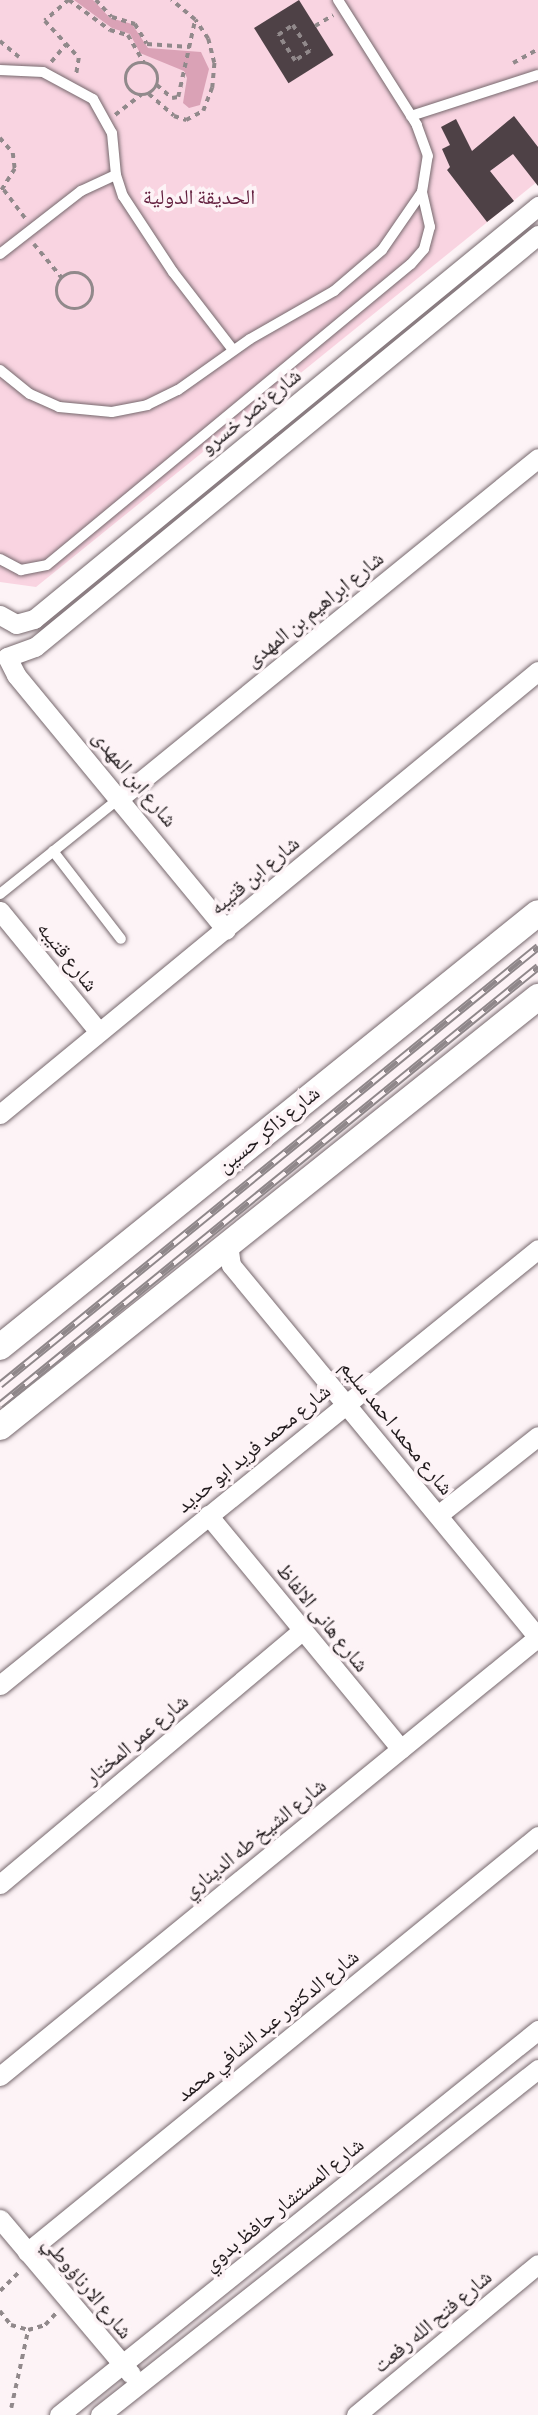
<!DOCTYPE html>
<html>
<head>
<meta charset="utf-8">
<style>
  body { margin:0 }
  #map { position:relative; width:538px; height:2415px; overflow:hidden; background:#fdf3f6; font-family:"Sofia Sans Condensed","Noto Naskh Arabic",sans-serif }
  div>[style] { position:absolute }
  [style*='--x'] { left:calc(var(--x)*1px); top:calc(var(--y)*1px); width:calc(var(--w)*1px); rotate:calc(var(--a)*1deg) }
  .green>* { inset:0; background:#f9d4e1 }
  .water>* { inset:0; background:#daa2b6 }
  .building>* { inset:0; background:#4e4146; transform-origin:0 0 }
  .path>* { height:3.5px; margin-top:-1.75px; transform-origin:0; background:repeating-linear-gradient(90deg,#91898b 0 5px,transparent 0 10px) }
  .path>.ring { margin:-1.75px; padding:0; box-sizing:content-box; background:none; border:3.5px solid #91898b; border-radius:50% }
  .roads { filter:drop-shadow(0 0 2px #76686d) drop-shadow(0 0 2px #76686d) }
  .lane>* { height:10px; margin:-5px; padding:0 5px; transform-origin:5px; border-radius:5px; background:#fff }
  .street>* { height:19px; margin:-9.5px; padding:0 9.5px; transform-origin:9.5px; border-radius:9.5px; background:#fff }
  .secondary>* { height:26px; margin:-13px; padding:0 13px; transform-origin:13px; border-radius:13px; background:#fff }
  .rail>* { height:8px; margin-top:-4px; transform-origin:0; background:repeating-linear-gradient(90deg,#fdf3f6 0 16px,#8f878a 0 32px); box-sizing:border-box; border-block:2px solid #8f878a }
  span { translate:-50% -50%; white-space:nowrap; text-align:center; line-height:1.15; -webkit-text-stroke:7px #fdf3f6; paint-order:stroke }
  .park-label { font-size:21px; color:#63203f }
  .street-label { font-size:21px; color:#201a1c }
</style>
</head>
<body>
<div id="map">
  <div class="green">
    <i style="clip-path:polygon(0 0,538px 0,538px 181px,36px 587px,0 582px)"></i>
  </div>
  <div class="water">
    <i style="clip-path:polygon(74px 0,93px 0,110px 18px,132px 24px,148px 48px,201px 52px,209px 69px,200px 105px,189px 108px,183px 103px,187px 78px,184px 71px,140px 53px,130px 34px,112px 28px)"></i>
  </div>
  <div class="building">
    <i style="left:299px;top:0;width:65px;height:53px;rotate:58deg"></i>
    <i style="clip-path:polygon(514px 116px,538px 147px,538px 186px,513px 154px,490px 171px,514px 201px,487px 222px,447px 170px,450px 167px,442px 149px,450px 145px,441px 127px,456px 119px,472px 151px)"></i>
  </div>
  <div class="path">
    <i style="--x:69;--y:0;--w:32;--a:139"></i>
    <i style="--x:45;--y:21;--w:50;--a:47.4"></i>
    <i style="--x:79;--y:58;--w:19;--a:99"></i>
    <i style="--x:69;--y:0;--w:51;--a:36.2"></i>
    <i style="--x:110;--y:30;--w:19;--a:16"></i>
    <i style="--x:128;--y:35;--w:32;--a:60"></i>
    <i style="--x:96;--y:0;--w:23;--a:47"></i>
    <i style="--x:112;--y:17;--w:24;--a:17"></i>
    <i style="--x:135;--y:24;--w:23;--a:59"></i>
    <i style="--x:147;--y:44;--w:43;--a:4"></i>
    <i style="--x:293;--y:25;--w:31;--a:57"></i>
    <i style="--x:310;--y:51;--w:18;--a:146"></i>
    <i style="--x:295;--y:61;--w:31;--a:-123"></i>
    <i style="--x:278;--y:35;--w:18;--a:-34"></i>
    <i style="--x:315;--y:26;--w:21;--a:-31"></i>
    <i style="--x:0;--y:41;--w:25;--a:40"></i>
    <i style="--x:51;--y:62;--w:23;--a:-50"></i>
    <i style="--x:513;--y:63;--w:29;--a:-29"></i>
    <i class="ring" style="left:126px;top:63px;width:28.5px;height:28.5px"></i>
    <i style="--x:157;--y:85;--w:20;--a:41"></i>
    <i style="--x:172;--y:98;--w:6;--a:-9"></i>
    <i style="--x:178;--y:97;--w:79;--a:-77.6"></i>
    <i style="--x:149;--y:94;--w:33;--a:41"></i>
    <i style="--x:174;--y:116;--w:13;--a:18"></i>
    <i style="--x:186;--y:120;--w:19;--a:-28"></i>
    <i style="--x:203;--y:111;--w:25;--a:-69"></i>
    <i style="--x:212;--y:88;--w:25;--a:-85"></i>
    <i style="--x:214;--y:63;--w:25;--a:-104"></i>
    <i style="--x:208;--y:39;--w:23;--a:-124"></i>
    <i style="--x:195;--y:20;--w:31;--a:-140"></i>
    <i style="--x:115;--y:115;--w:33;--a:-38"></i>
    <i style="--x:0;--y:138;--w:20;--a:49"></i>
    <i style="--x:13;--y:153;--w:16;--a:83"></i>
    <i style="--x:15;--y:169;--w:28;--a:122"></i>
    <i style="--x:4;--y:190;--w:36;--a:53"></i>
    <i style="--x:34;--y:244;--w:44;--a:50.5"></i>
    <i class="ring" style="left:57px;top:273px;width:32.5px;height:32.5px"></i>
    <i style="--x:0;--y:2291;--w:28;--a:-45"></i>
    <i style="--x:0;--y:2311;--w:18;--a:52"></i>
    <i style="--x:11;--y:2325;--w:18;--a:16"></i>
    <i style="--x:28;--y:2330;--w:18;--a:-16"></i>
    <i style="--x:45;--y:2325;--w:16;--a:-47"></i>
    <i style="--x:11;--y:2408;--w:80;--a:-77.7"></i>
  </div>
  <div class="roads">
    <div class="lane">
      <i style="--x:0;--y:70;--w:43;--a:2.7"></i>
      <i style="--x:43;--y:72;--w:57;--a:28.4"></i>
      <i style="--x:93;--y:99;--w:39;--a:61"></i>
      <i style="--x:112;--y:133;--w:42;--a:84.6"></i>
      <i style="--x:116;--y:175;--w:22;--a:72"></i>
      <i style="--x:123;--y:196;--w:91;--a:56.7"></i>
      <i style="--x:173;--y:272;--w:98;--a:52.4"></i>
      <i style="--x:411;--y:116;--w:133;--a:-17.9"></i>
      <i style="--x:0;--y:254;--w:103;--a:-37.9"></i>
      <i style="--x:81;--y:191;--w:38;--a:-25"></i>
      <i style="--x:0;--y:370;--w:38;--a:39"></i>
      <i style="--x:30;--y:394;--w:32;--a:24"></i>
      <i style="--x:59;--y:407;--w:53;--a:5.4"></i>
      <i style="--x:112;--y:412;--w:36;--a:-11"></i>
      <i style="--x:147;--y:405;--w:34;--a:-26"></i>
      <i style="--x:178;--y:390;--w:88;--a:-35.3"></i>
      <i style="--x:250;--y:339;--w:97;--a:-29.7"></i>
      <i style="--x:334;--y:291;--w:63;--a:-40.5"></i>
      <i style="--x:382;--y:250;--w:70;--a:-55.4"></i>
      <i style="--x:422;--y:192;--w:36;--a:-81"></i>
      <i style="--x:428;--y:156;--w:33;--a:-110"></i>
      <i style="--x:417;--y:125;--w:148;--a:-122.3"></i>
      <i style="--x:0;--y:559;--w:24;--a:28"></i>
      <i style="--x:21;--y:570;--w:26;--a:-11"></i>
      <i style="--x:47;--y:565;--w:472;--a:-39.6"></i>
      <i style="--x:411;--y:264;--w:20;--a:-49"></i>
      <i style="--x:424;--y:249;--w:23;--a:-75"></i>
      <i style="--x:430;--y:227;--w:36;--a:-103"></i>
      <i style="--x:53;--y:851;--w:111;--a:52.3"></i>
      <i style="--x:0;--y:894;--w:154;--a:-38.7"></i>
    </div>
    <div class="street">
      <i style="--x:0;--y:615;--w:18;--a:29"></i>
      <i style="--x:16;--y:624;--w:19;--a:-16"></i>
      <i style="--x:34;--y:619;--w:652;--a:-39.33"></i>
      <i style="--x:7;--y:657;--w:30;--a:-20"></i>
      <i style="--x:35;--y:647;--w:650;--a:-39.32"></i>
      <i style="--x:7;--y:657;--w:20;--a:63"></i>
      <i style="--x:16;--y:675;--w:330;--a:50.5"></i>
      <i style="--x:121;--y:797;--w:537;--a:-39.11"></i>
      <i style="--x:0;--y:911;--w:156;--a:50.7"></i>
      <i style="--x:0;--y:1114;--w:697;--a:-39.47"></i>
      <i style="--x:228;--y:1244;--w:21;--a:82"></i>
      <i style="--x:231;--y:1265;--w:483;--a:50.5"></i>
      <i style="--x:208;--y:1515;--w:303;--a:50.5"></i>
      <i style="--x:438;--y:1515;--w:127;--a:-38.3"></i>
      <i style="--x:0;--y:1685;--w:692;--a:-39.02"></i>
      <i style="--x:0;--y:1884;--w:395;--a:-40"></i>
      <i style="--x:0;--y:2076;--w:694;--a:-39.21"></i>
      <i style="--x:0;--y:2219;--w:203;--a:49.8"></i>
      <i style="--x:27;--y:2252;--w:659;--a:-39.15"></i>
      <i style="--x:59;--y:2415;--w:615;--a:-38.79"></i>
      <i style="--x:100;--y:2415;--w:558;--a:-38.31"></i>
      <i style="--x:356;--y:2415;--w:236;--a:-39.7"></i>
    </div>
    <div class="secondary">
      <i style="--x:0;--y:1347;--w:691;--a:-38.89"></i>
      <i style="--x:0;--y:1427;--w:689;--a:-38.63"></i>
    </div>
  </div>
  <div class="rail">
    <i style="--x:0;--y:1385;--w:694;--a:-39.15"></i>
    <i style="--x:0;--y:1405;--w:694;--a:-39.15"></i>
  </div>
  <div class="park-label">
    <span style="left:199px;top:198px">الحديقة الدولية</span>
  </div>
  <div class="street-label">
    <span style="left:251px;top:412px;rotate:-39deg">شارع نصر خسرو</span>
    <span style="left:315px;top:610px;rotate:-39deg">شارع ابراهيم بن المهدى</span>
    <span style="left:134px;top:779px;rotate:50deg">شارع ابن المهدى</span>
    <span style="left:255px;top:876px;rotate:-40deg">شارع ابن قتيبه</span>
    <span style="left:67px;top:957px;rotate:51deg">شارع قتيبه</span>
    <span style="left:269px;top:1130px;rotate:-39deg">شارع ذاكر حسين</span>
    <span style="left:396px;top:1428px;rotate:51deg">شارع محمد احمد سليم</span>
    <span style="left:254px;top:1449px;rotate:-39deg">شارع محمد فريد ابو حديد</span>
    <span style="left:322px;top:1618px;rotate:51deg">شارع هانى الالفاظ</span>
    <span style="left:137px;top:1740px;rotate:-40deg">شارع عمر المختار</span>
    <span style="left:255px;top:1839px;rotate:-39deg">شارع الشيخ طه الديناري</span>
    <span style="left:268px;top:2026px;rotate:-39deg">شارع الدكتور عبد الشافي محمد</span>
    <span style="left:284px;top:2205px;rotate:-39deg">شارع المستشار حافظ بدوي</span>
    <span style="left:87px;top:2288px;rotate:50deg">شارع الارناؤوطي</span>
    <span style="left:433px;top:2322px;rotate:-40deg">شارع فتح الله رفعت</span>
  </div>
</div>
</body>
</html>
